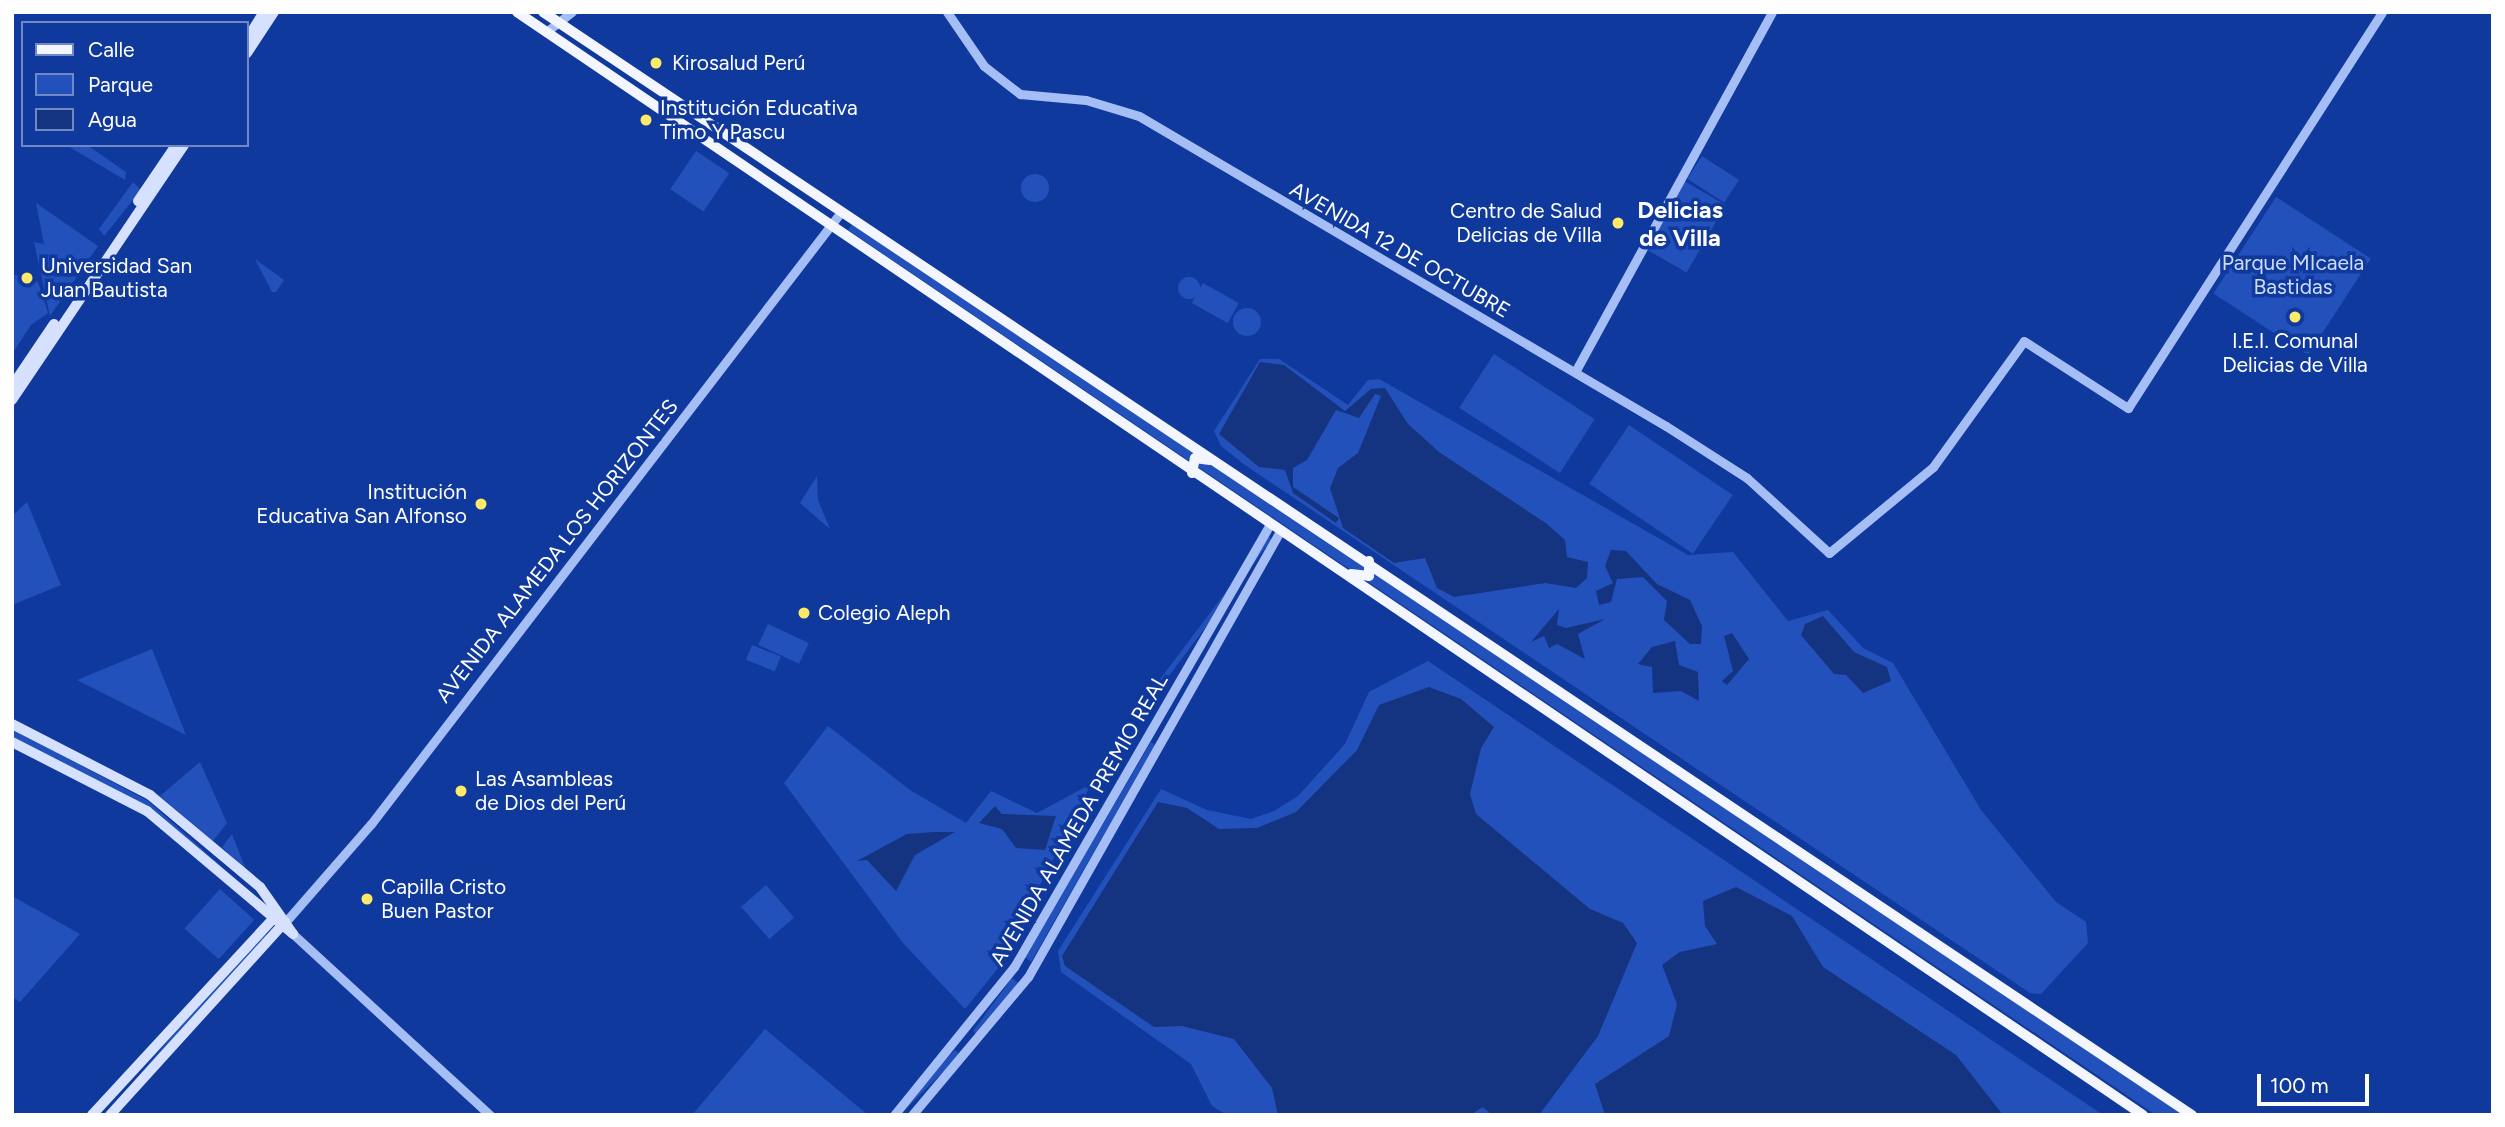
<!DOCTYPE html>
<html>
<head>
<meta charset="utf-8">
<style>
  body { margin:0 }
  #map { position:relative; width:2505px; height:1127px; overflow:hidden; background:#10399d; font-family:Figtree,sans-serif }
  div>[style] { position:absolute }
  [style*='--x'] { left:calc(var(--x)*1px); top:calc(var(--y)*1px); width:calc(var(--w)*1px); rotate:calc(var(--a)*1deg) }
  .green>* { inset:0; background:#2351bb; transform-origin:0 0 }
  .round { border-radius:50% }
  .water>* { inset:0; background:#143380 }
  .tertiary>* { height:9px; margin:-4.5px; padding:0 4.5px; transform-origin:4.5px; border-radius:4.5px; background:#a5bef5 }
  .secondary>* { height:10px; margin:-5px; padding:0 5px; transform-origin:5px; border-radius:5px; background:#d5e1fe }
  .primary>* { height:10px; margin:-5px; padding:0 5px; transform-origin:5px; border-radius:5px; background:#f3f6ff }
  .dots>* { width:19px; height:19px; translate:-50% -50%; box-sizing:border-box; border:4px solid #10399d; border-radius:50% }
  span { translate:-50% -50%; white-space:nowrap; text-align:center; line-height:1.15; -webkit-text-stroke:7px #10399d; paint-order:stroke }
  .poi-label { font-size:21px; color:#fff }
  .left { translate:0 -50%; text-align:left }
  .right { translate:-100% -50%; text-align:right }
  .street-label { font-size:21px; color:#fff }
  .park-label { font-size:21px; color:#ceddfe }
  .quarter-label { font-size:24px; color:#fff; font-weight:700 }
  .frame { position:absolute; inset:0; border:14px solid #fff; pointer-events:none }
  .legend { position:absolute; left:21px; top:21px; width:228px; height:126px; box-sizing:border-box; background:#10399d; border:2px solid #7088c4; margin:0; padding:9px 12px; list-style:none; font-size:21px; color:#fff }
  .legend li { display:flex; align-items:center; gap:14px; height:35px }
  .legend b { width:35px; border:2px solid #7088c4 }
  .scale { position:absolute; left:2257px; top:1074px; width:112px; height:32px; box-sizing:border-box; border:4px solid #fff; border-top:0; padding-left:9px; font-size:21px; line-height:24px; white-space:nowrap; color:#fff; -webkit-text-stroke:5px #10399d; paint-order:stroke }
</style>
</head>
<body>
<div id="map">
  <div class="green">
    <i style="clip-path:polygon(66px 145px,87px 145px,126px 172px,125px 180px)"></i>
    <i style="left:696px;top:151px;width:40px;height:46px;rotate:34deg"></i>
    <i style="left:1702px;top:156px;width:44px;height:27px;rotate:33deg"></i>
    <i class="round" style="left:1021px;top:174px;width:28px;height:28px"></i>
    <i style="left:1684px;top:181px;width:48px;height:78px;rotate:30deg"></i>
    <i style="clip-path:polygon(133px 182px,141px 190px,104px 236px,99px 229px)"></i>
    <i style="left:2276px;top:197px;width:113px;height:115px;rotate:33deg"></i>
    <i style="clip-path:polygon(36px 203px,98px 246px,50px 316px,34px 242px,44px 244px)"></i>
    <i style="clip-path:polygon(853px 223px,2183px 1115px,2156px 1115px,848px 230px)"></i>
    <i style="clip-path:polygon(255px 259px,284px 280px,276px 292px,272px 292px)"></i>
    <i style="clip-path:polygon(12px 274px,38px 282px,48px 313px,31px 325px,12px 354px)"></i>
    <i class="round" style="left:1178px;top:277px;width:22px;height:22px"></i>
    <i style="left:1203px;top:283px;width:41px;height:23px;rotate:29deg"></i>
    <i class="round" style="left:1233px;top:308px;width:28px;height:28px"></i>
    <i style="left:1494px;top:354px;width:120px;height:64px;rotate:33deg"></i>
    <i style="clip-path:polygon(1260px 359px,1279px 359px,1348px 405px,1368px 380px,1379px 379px,1688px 555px,1733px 552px,1788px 621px,1828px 610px,1863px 648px,1893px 663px,1981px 810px,2056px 902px,2086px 922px,2088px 943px,2041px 994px,2030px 993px,1245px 465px,1221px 446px,1214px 431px)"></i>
    <i style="left:1629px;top:425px;width:125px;height:71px;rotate:34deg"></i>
    <i style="clip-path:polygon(817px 476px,818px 500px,830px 529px,800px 503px)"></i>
    <i style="clip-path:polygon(27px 502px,61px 585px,12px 605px,12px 516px)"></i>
    <i style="left:1268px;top:536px;width:5px;height:216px;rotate:37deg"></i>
    <i style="left:768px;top:624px;width:45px;height:23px;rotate:25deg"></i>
    <i style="left:752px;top:645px;width:31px;height:16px;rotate:22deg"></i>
    <i style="clip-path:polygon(152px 649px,186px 735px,77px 680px)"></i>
    <i style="clip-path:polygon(1428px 661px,2103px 1115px,1227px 1115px,1212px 1106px,1191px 1064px,1061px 972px,1058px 951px,1161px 789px,1207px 810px,1251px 819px,1274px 811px,1298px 796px,1345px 744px,1369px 692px)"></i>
    <i style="clip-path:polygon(828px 726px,910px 790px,966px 823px,991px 791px,1037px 813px,1091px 784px,999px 967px,965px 1009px,903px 943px,784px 783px)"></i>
    <i style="clip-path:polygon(12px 729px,148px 801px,268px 908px,178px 836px,12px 736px)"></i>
    <i style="clip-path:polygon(1151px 742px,1155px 745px,1031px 962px,1025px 957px)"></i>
    <i style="clip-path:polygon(200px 762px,227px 823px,213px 841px,160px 796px)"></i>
    <i style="clip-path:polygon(232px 834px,246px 870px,222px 847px)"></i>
    <i style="left:766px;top:885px;width:43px;height:33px;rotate:49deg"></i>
    <i style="left:220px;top:889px;width:46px;height:53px;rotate:42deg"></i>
    <i style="clip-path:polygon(12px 896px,80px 934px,20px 1002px,12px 997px)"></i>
    <i style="left:261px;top:930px;width:8px;height:248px;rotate:40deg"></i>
    <i style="clip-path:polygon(1012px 978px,1018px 983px,977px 1035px,973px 1031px)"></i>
    <i style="clip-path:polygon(765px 1029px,868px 1115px,692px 1115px)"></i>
    <i style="left:955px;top:1050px;width:7px;height:86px;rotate:45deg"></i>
  </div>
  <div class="water">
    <i style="clip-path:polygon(1260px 362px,1284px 365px,1345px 411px,1371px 389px,1385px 388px,1408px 424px,1439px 452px,1547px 524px,1565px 540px,1567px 557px,1588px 562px,1587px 578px,1576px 588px,1545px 583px,1454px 597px,1437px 588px,1425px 558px,1394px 563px,1343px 528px,1330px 488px,1338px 468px,1358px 453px,1381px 396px,1375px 394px,1359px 418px,1336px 410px,1307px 460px,1293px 468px,1293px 487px,1339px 518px,1336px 523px,1293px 493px,1285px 470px,1259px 467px,1219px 434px)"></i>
    <i style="clip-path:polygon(1611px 550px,1626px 551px,1657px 584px,1690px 600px,1702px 626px,1701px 644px,1690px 644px,1664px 620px,1667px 601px,1643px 577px,1617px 579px,1611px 602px,1599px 605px,1596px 591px,1613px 583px,1605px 566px)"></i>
    <i style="clip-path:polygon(1559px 609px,1557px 625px,1566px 628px,1605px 619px,1578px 634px,1585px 659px,1557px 644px,1549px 648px,1544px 636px,1531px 642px)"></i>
    <i style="clip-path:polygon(1823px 616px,1854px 652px,1887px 667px,1891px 681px,1863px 693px,1846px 675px,1834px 674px,1801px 635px,1805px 624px)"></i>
    <i style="clip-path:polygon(1732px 633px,1749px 659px,1727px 685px,1722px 681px,1733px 671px,1724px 636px)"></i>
    <i style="clip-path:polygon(1675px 641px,1679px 665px,1698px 672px,1699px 701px,1681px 691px,1653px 693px,1652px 667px,1638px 664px,1652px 647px)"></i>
    <i style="clip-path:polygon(1429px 687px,1461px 699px,1494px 727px,1481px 748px,1470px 794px,1476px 814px,1590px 909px,1623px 923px,1637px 943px,1598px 1036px,1539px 1115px,1492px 1115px,1483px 1107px,1470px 1115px,1278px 1115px,1272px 1088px,1234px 1039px,1182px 1026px,1154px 1027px,1065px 966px,1062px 956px,1158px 802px,1187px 808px,1219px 829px,1257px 828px,1296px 812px,1357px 750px,1379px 705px)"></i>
    <i style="clip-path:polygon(995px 806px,1002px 814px,1056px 816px,1045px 850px,1016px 848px,1002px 829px,979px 823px)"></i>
    <i style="clip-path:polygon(934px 832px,955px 832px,915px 855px,896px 891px,867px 860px,857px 861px,907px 834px)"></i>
    <i style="clip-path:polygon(1736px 887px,1792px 916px,1823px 967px,1956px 1055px,2003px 1115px,1605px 1115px,1595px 1084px,1669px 1036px,1677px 1004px,1662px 965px,1680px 952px,1717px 944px,1705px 926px,1703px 901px)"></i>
  </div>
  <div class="tertiary">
    <i style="--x:947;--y:12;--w:65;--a:55.6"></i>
    <i style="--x:984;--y:66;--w:46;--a:37.9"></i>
    <i style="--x:1020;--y:94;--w:66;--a:5.2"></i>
    <i style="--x:1086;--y:100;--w:55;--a:16.8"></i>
    <i style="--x:1139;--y:116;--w:611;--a:30.47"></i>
    <i style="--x:1666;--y:426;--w:96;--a:32.7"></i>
    <i style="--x:1747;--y:478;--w:111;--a:42.4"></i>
    <i style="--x:1829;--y:553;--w:135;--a:-39.6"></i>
    <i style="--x:1933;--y:467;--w:155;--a:-54.2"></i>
    <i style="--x:2024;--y:341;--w:124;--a:32.8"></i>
    <i style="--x:2128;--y:408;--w:470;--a:-57.3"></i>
    <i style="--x:546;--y:32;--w:33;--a:-38"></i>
    <i style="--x:1575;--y:372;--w:410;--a:-61.3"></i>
    <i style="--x:288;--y:919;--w:126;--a:-48.9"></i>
    <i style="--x:371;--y:824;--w:772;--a:-52.48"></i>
    <i style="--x:293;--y:934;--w:268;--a:42.6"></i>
    <i style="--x:894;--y:1115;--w:191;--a:-51"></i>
    <i style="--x:1014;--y:967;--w:509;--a:-59.96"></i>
    <i style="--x:912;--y:1115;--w:180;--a:-50"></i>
    <i style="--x:1028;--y:977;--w:510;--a:-60.52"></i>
  </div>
  <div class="secondary">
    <i style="--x:247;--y:39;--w:32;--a:-58"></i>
    <i style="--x:247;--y:53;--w:49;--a:-56.6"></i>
    <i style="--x:138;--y:201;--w:68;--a:-55.8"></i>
    <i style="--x:12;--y:386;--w:75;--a:-55.9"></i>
    <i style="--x:12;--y:400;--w:308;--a:-56"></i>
    <i style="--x:12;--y:724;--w:155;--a:27.2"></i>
    <i style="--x:150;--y:795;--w:143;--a:39.9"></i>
    <i style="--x:260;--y:887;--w:57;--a:54.9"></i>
    <i style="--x:12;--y:742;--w:152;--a:27.1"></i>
    <i style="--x:147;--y:811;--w:191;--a:40.1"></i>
    <i style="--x:92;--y:1115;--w:270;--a:-47.3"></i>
    <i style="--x:110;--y:1115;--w:261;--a:-47.8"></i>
  </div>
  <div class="primary">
    <i style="--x:517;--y:12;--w:1965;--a:34.15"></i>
    <i style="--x:543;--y:12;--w:1984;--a:33.78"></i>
    <i style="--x:1192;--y:473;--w:15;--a:-79"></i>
    <i style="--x:1195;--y:458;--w:15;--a:8"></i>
    <i style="--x:1351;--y:574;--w:18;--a:6"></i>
    <i style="--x:1369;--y:576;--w:15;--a:-90"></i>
  </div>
  <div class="dots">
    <i style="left:656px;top:63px;background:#ffe969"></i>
    <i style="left:646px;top:120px;background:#ffe969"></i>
    <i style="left:1618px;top:223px;background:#ffe969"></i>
    <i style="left:27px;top:278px;background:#ffe969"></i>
    <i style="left:2295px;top:317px;background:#ffe969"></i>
    <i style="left:481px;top:504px;background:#ffe969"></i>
    <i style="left:804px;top:613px;background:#ffe969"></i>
    <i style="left:461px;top:791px;background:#ffe969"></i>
    <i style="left:367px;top:899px;background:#ffe969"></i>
  </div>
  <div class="poi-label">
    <span class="left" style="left:672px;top:63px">Kirosalud Perú</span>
    <span class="left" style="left:660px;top:120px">Institución Educativa<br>Timo Y Pascu</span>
    <span class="right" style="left:1602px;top:223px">Centro de Salud<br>Delicias de Villa</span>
    <span class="left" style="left:41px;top:278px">Universidad San<br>Juan Bautista</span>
    <span style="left:2295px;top:353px">I.E.I. Comunal<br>Delicias de Villa</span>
    <span class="right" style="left:467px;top:504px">Institución<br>Educativa San Alfonso</span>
    <span class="left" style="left:818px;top:613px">Colegio Aleph</span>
    <span class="left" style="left:475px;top:791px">Las Asambleas<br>de Dios del Perú</span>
    <span class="left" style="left:381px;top:899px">Capilla Cristo<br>Buen Pastor</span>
  </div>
  <div class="street-label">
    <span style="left:1400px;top:250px;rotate:30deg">AVENIDA 12 DE OCTUBRE</span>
    <span style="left:557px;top:551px;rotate:-52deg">AVENIDA ALAMEDA LOS HORIZONTES</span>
    <span style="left:1079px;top:820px;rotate:-60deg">AVENIDA ALAMEDA PREMIO REAL</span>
  </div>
  <div class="park-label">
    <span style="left:2293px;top:275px">Parque MIcaela<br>Bastidas</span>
  </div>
  <div class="quarter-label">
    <span style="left:1680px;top:224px">Delicias<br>de Villa</span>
  </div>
  <div class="frame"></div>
  <ul class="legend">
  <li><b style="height:9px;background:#f3f6ff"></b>Calle</li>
  <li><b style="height:19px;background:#2351bb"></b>Parque</li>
  <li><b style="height:19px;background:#143380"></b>Agua</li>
  </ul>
  <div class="scale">100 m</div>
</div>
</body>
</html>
